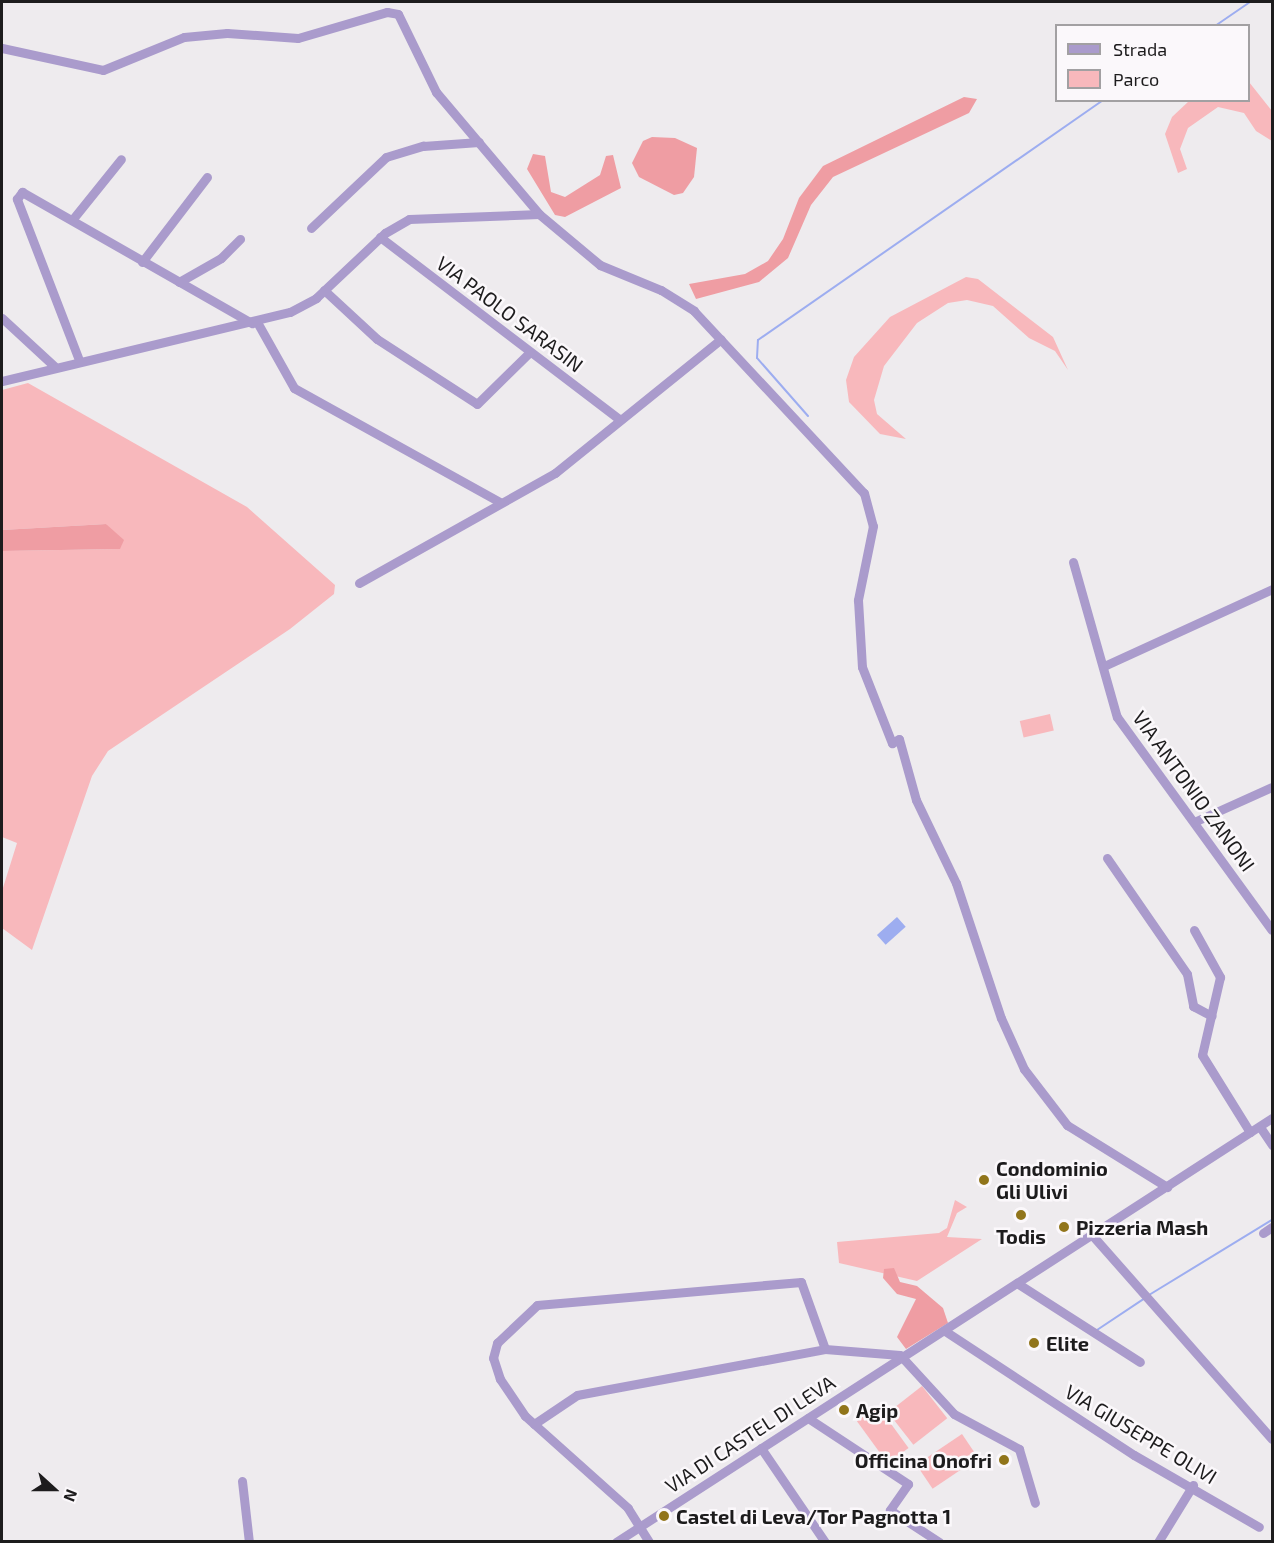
<!DOCTYPE html>
<html>
<head>
<meta charset="utf-8">
<style>
  body { margin:0 }
  #map { position:relative; width:1274px; height:1543px; overflow:hidden; background:#eeebee; font-family:"Exo 2",sans-serif }
  div>[style] { position:absolute }
  [style*='--x'] { left:calc(var(--x)*1px); top:calc(var(--y)*1px); width:calc(var(--w)*1px); rotate:calc(var(--a)*1deg) }
  .green>* { inset:0; background:#f8b8bc; transform-origin:0 0 }
  .forest>* { inset:0; background:#ef9da3 }
  .water>* { inset:0; background:#9dadf0; transform-origin:0 0 }
  .stream>* { height:2px; margin:-1px; padding:0 1px; transform-origin:1px; border-radius:1px; background:#9dadf0 }
  .minor>* { height:9px; margin:-4.5px; padding:0 4.5px; transform-origin:4.5px; border-radius:4.5px; background:#aa9bcc }
  .dots>* { width:16px; height:16px; translate:-50% -50%; box-sizing:border-box; border:3px solid #fbf8fb; border-radius:50% }
  span { translate:-50% -50%; white-space:nowrap; text-align:center; line-height:1.15; -webkit-text-stroke:5px #fbf8fb; paint-order:stroke }
  .street-label { font-size:20px; color:#1d1c1d }
  .poi-label { font-size:20px; color:#1d1c1d; font-weight:700 }
  .left { translate:0 -50%; text-align:left }
  .right { translate:-100% -50%; text-align:right }
  .frame { position:absolute; inset:0; border:3px solid #1d1c1d; pointer-events:none }
  .legend { position:absolute; left:1055px; top:24px; width:195px; height:78px; box-sizing:border-box; background:#fbf8fb; border:2px solid #a2a0a2; margin:0; padding:8px 10px; list-style:none; font-size:18px; color:#1d1c1d }
  .legend li { display:flex; align-items:center; gap:12px; height:30px }
  .legend b { width:30px; border:2px solid #a2a0a2 }
  .north { position:absolute; left:24px; top:1459px; width:60px; height:60px; -webkit-text-stroke:4px #fbf8fb; paint-order:stroke; rotate:111deg; font-size:16px; font-weight:700; line-height:24px; text-align:center; color:#1d1c1d }
  .north::after { content:''; display:block; margin:auto; width:21px; height:27px; background:#1d1c1d; clip-path:polygon(50% 0,100% 100%,50% 72%,0 100%) }
</style>
</head>
<body>
<div id="map">
  <div class="green">
    <i style="clip-path:polygon(1249px 82px,1272px 111px,1272px 141px,1256px 131px,1244px 113px,1218px 107px,1188px 128px,1180px 149px,1187px 169px,1178px 173px,1165px 134px,1172px 117px,1189px 101px,1248px 100px)"></i>
    <i style="clip-path:polygon(966px 277px,978px 279px,1053px 337px,1068px 370px,1055px 351px,1029px 338px,993px 306px,967px 300px,948px 303px,917px 323px,884px 366px,874px 400px,877px 414px,906px 439px,880px 434px,849px 402px,846px 380px,854px 357px,890px 317px)"></i>
    <i style="clip-path:polygon(28px 383px,247px 507px,335px 585px,334px 594px,290px 629px,108px 751px,92px 776px,32px 950px,2px 928px,2px 891px,17px 843px,2px 837px,2px 551px,119px 549px,106px 524px,2px 530px,2px 390px)"></i>
    <i style="left:1050px;top:714px;width:17px;height:31px;rotate:77deg"></i>
    <i style="clip-path:polygon(955px 1200px,967px 1207px,957px 1213px,947px 1237px,982px 1239px,917px 1281px,839px 1263px,837px 1242px,939px 1233px,947px 1228px)"></i>
    <i style="left:922px;top:1386px;width:41px;height:43px;rotate:52deg"></i>
    <i style="left:878px;top:1406px;width:52px;height:26px;rotate:54deg"></i>
    <i style="left:962px;top:1434px;width:29px;height:55px;rotate:56deg"></i>
  </div>
  <div class="forest">
    <i style="clip-path:polygon(964px 97px,977px 99px,969px 113px,833px 177px,811px 205px,788px 258px,759px 282px,696px 299px,689px 284px,745px 274px,768px 261px,783px 239px,799px 198px,823px 166px)"></i>
    <i style="clip-path:polygon(652px 137px,675px 138px,697px 148px,694px 177px,683px 193px,674px 195px,639px 177px,632px 163px,643px 141px)"></i>
    <i style="clip-path:polygon(533px 154px,545px 156px,551px 192px,565px 197px,600px 175px,606px 156px,613px 155px,621px 188px,565px 217px,555px 215px,527px 169px)"></i>
    <i style="clip-path:polygon(106px 524px,124px 540px,120px 549px,2px 551px,2px 530px)"></i>
    <i style="clip-path:polygon(894px 1268px,900px 1282px,917px 1286px,943px 1308px,948px 1323px,906px 1349px,897px 1337px,916px 1299px,897px 1294px,883px 1278px,884px 1269px)"></i>
  </div>
  <div class="water">
    <i style="left:897px;top:917px;width:13px;height:27px;rotate:48deg"></i>
  </div>
  <div class="stream">
    <i style="--x:1215;--y:26;--w:42;--a:-34.4"></i>
    <i style="--x:808;--y:416;--w:77;--a:-131.3"></i>
    <i style="--x:757;--y:358;--w:18;--a:-87"></i>
    <i style="--x:758;--y:340;--w:420;--a:-34.8"></i>
    <i style="--x:1149;--y:1295;--w:144;--a:-31.4"></i>
    <i style="--x:1097;--y:1330;--w:58;--a:-33.7"></i>
  </div>
  <div class="minor">
    <i style="--x:2;--y:48;--w:103;--a:12.3"></i>
    <i style="--x:103;--y:70;--w:87;--a:-22.2"></i>
    <i style="--x:184;--y:37;--w:43;--a:-5.3"></i>
    <i style="--x:227;--y:33;--w:71;--a:4"></i>
    <i style="--x:298;--y:38;--w:93;--a:-16.3"></i>
    <i style="--x:387;--y:12;--w:11;--a:10"></i>
    <i style="--x:398;--y:14;--w:87;--a:64"></i>
    <i style="--x:436;--y:92;--w:160;--a:49.8"></i>
    <i style="--x:539;--y:214;--w:80;--a:39.9"></i>
    <i style="--x:600;--y:265;--w:66;--a:22.3"></i>
    <i style="--x:661;--y:290;--w:39;--a:32"></i>
    <i style="--x:694;--y:311;--w:249;--a:47"></i>
    <i style="--x:864;--y:493;--w:34;--a:75"></i>
    <i style="--x:873;--y:526;--w:76;--a:101.5"></i>
    <i style="--x:858;--y:600;--w:67;--a:86.6"></i>
    <i style="--x:862;--y:667;--w:82;--a:68.5"></i>
    <i style="--x:892;--y:743;--w:8;--a:-30"></i>
    <i style="--x:899;--y:739;--w:63;--a:74.4"></i>
    <i style="--x:916;--y:800;--w:92;--a:64.3"></i>
    <i style="--x:956;--y:883;--w:142;--a:71.6"></i>
    <i style="--x:1001;--y:1018;--w:56;--a:65.7"></i>
    <i style="--x:1024;--y:1069;--w:71;--a:52.5"></i>
    <i style="--x:1067;--y:1125;--w:118;--a:31.8"></i>
    <i style="--x:72;--y:220;--w:78;--a:-51.2"></i>
    <i style="--x:311;--y:228;--w:103;--a:-43.4"></i>
    <i style="--x:386;--y:157;--w:39;--a:-17"></i>
    <i style="--x:423;--y:146;--w:56;--a:-4.1"></i>
    <i style="--x:380;--y:237;--w:299;--a:37.3"></i>
    <i style="--x:142;--y:262;--w:107;--a:-52.6"></i>
    <i style="--x:179;--y:282;--w:48;--a:-29.7"></i>
    <i style="--x:221;--y:258;--w:27;--a:-45"></i>
    <i style="--x:324;--y:290;--w:72;--a:42.8"></i>
    <i style="--x:377;--y:339;--w:119;--a:33"></i>
    <i style="--x:477;--y:404;--w:74;--a:-44.5"></i>
    <i style="--x:2;--y:318;--w:71;--a:42.7"></i>
    <i style="--x:257;--y:322;--w:76;--a:60.7"></i>
    <i style="--x:294;--y:388;--w:235;--a:29"></i>
    <i style="--x:79;--y:360;--w:173;--a:-111.1"></i>
    <i style="--x:17;--y:199;--w:9;--a:-54"></i>
    <i style="--x:22;--y:192;--w:265;--a:29.7"></i>
    <i style="--x:2;--y:381;--w:296;--a:-13.5"></i>
    <i style="--x:290;--y:312;--w:30;--a:-28"></i>
    <i style="--x:316;--y:298;--w:95;--a:-43.3"></i>
    <i style="--x:385;--y:233;--w:28;--a:-30"></i>
    <i style="--x:409;--y:219;--w:130;--a:-2.2"></i>
    <i style="--x:1073;--y:562;--w:161;--a:74.2"></i>
    <i style="--x:1117;--y:717;--w:263;--a:54"></i>
    <i style="--x:359;--y:583;--w:225;--a:-29.3"></i>
    <i style="--x:555;--y:473;--w:213;--a:-38.9"></i>
    <i style="--x:1104;--y:666;--w:185;--a:-24.6"></i>
    <i style="--x:1194;--y:822;--w:85;--a:-24.2"></i>
    <i style="--x:1107;--y:858;--w:141;--a:55.4"></i>
    <i style="--x:1187;--y:974;--w:33;--a:79"></i>
    <i style="--x:1193;--y:1006;--w:21;--a:28"></i>
    <i style="--x:1194;--y:930;--w:54;--a:61"></i>
    <i style="--x:1220;--y:977;--w:80;--a:103"></i>
    <i style="--x:1202;--y:1055;--w:91;--a:58.1"></i>
    <i style="--x:1260;--y:1127;--w:22;--a:56"></i>
    <i style="--x:1263;--y:1233;--w:11;--a:-34"></i>
    <i style="--x:1092;--y:1235;--w:272;--a:48.6"></i>
    <i style="--x:1017;--y:1283;--w:146;--a:32.7"></i>
    <i style="--x:945;--y:1331;--w:226;--a:33.3"></i>
    <i style="--x:1134;--y:1455;--w:144;--a:29.9"></i>
    <i style="--x:808;--y:1418;--w:120;--a:33.4"></i>
    <i style="--x:908;--y:1484;--w:32;--a:125"></i>
    <i style="--x:890;--y:1510;--w:59;--a:33.1"></i>
    <i style="--x:534;--y:1424;--w:52;--a:-34"></i>
    <i style="--x:577;--y:1395;--w:252;--a:-10.5"></i>
    <i style="--x:761;--y:1448;--w:114;--a:55.8"></i>
    <i style="--x:242;--y:1481;--w:61;--a:83.5"></i>
    <i style="--x:616;--y:1542;--w:781;--a:-32.88"></i>
    <i style="--x:649;--y:1542;--w:40;--a:-122"></i>
    <i style="--x:628;--y:1508;--w:138;--a:-138.2"></i>
    <i style="--x:525;--y:1416;--w:45;--a:-124"></i>
    <i style="--x:500;--y:1379;--w:22;--a:-108"></i>
    <i style="--x:493;--y:1358;--w:16;--a:-75"></i>
    <i style="--x:497;--y:1343;--w:55;--a:-43.5"></i>
    <i style="--x:537;--y:1305;--w:265;--a:-5"></i>
    <i style="--x:801;--y:1282;--w:71;--a:70.3"></i>
    <i style="--x:825;--y:1349;--w:75;--a:4.6"></i>
    <i style="--x:900;--y:1355;--w:80;--a:47.5"></i>
    <i style="--x:954;--y:1414;--w:74;--a:28.3"></i>
    <i style="--x:1019;--y:1449;--w:56;--a:73.5"></i>
    <i style="--x:1158;--y:1542;--w:67;--a:-58.4"></i>
  </div>
  <div class="dots">
    <i style="left:984px;top:1180px;background:#91751b"></i>
    <i style="left:1021px;top:1215px;background:#91751b"></i>
    <i style="left:1064px;top:1227px;background:#91751b"></i>
    <i style="left:1034px;top:1343px;background:#91751b"></i>
    <i style="left:844px;top:1410px;background:#91751b"></i>
    <i style="left:1004px;top:1460px;background:#91751b"></i>
    <i style="left:664px;top:1516px;background:#91751b"></i>
  </div>
  <div class="street-label">
    <span style="left:510px;top:314px;rotate:37deg">VIA PAOLO SARASIN</span>
    <span style="left:1194px;top:791px;rotate:54deg">VIA ANTONIO ZANONI</span>
    <span style="left:750px;top:1434px;rotate:-33deg">VIA DI CASTEL DI LEVA</span>
    <span style="left:1141px;top:1434px;rotate:31deg">VIA GIUSEPPE OLIVI</span>
  </div>
  <div class="poi-label">
    <span class="left" style="left:996px;top:1180px">Condominio<br>Gli Ulivi</span>
    <span class="left" style="left:1076px;top:1227px">Pizzeria Mash</span>
    <span style="left:1021px;top:1236px">Todis</span>
    <span class="left" style="left:1046px;top:1343px">Elite</span>
    <span class="left" style="left:856px;top:1410px">Agip</span>
    <span class="right" style="left:992px;top:1460px">Officina Onofri</span>
    <span class="left" style="left:676px;top:1516px">Castel di Leva/Tor Pagnotta 1</span>
  </div>
  <div class="frame"></div>
  <ul class="legend">
  <li><b style="height:8px;background:#aa9bcc"></b>Strada</li>
  <li><b style="height:16px;background:#f8b8bc"></b>Parco</li>
  </ul>
  <div class="north">N</div>
</div>
</body>
</html>
